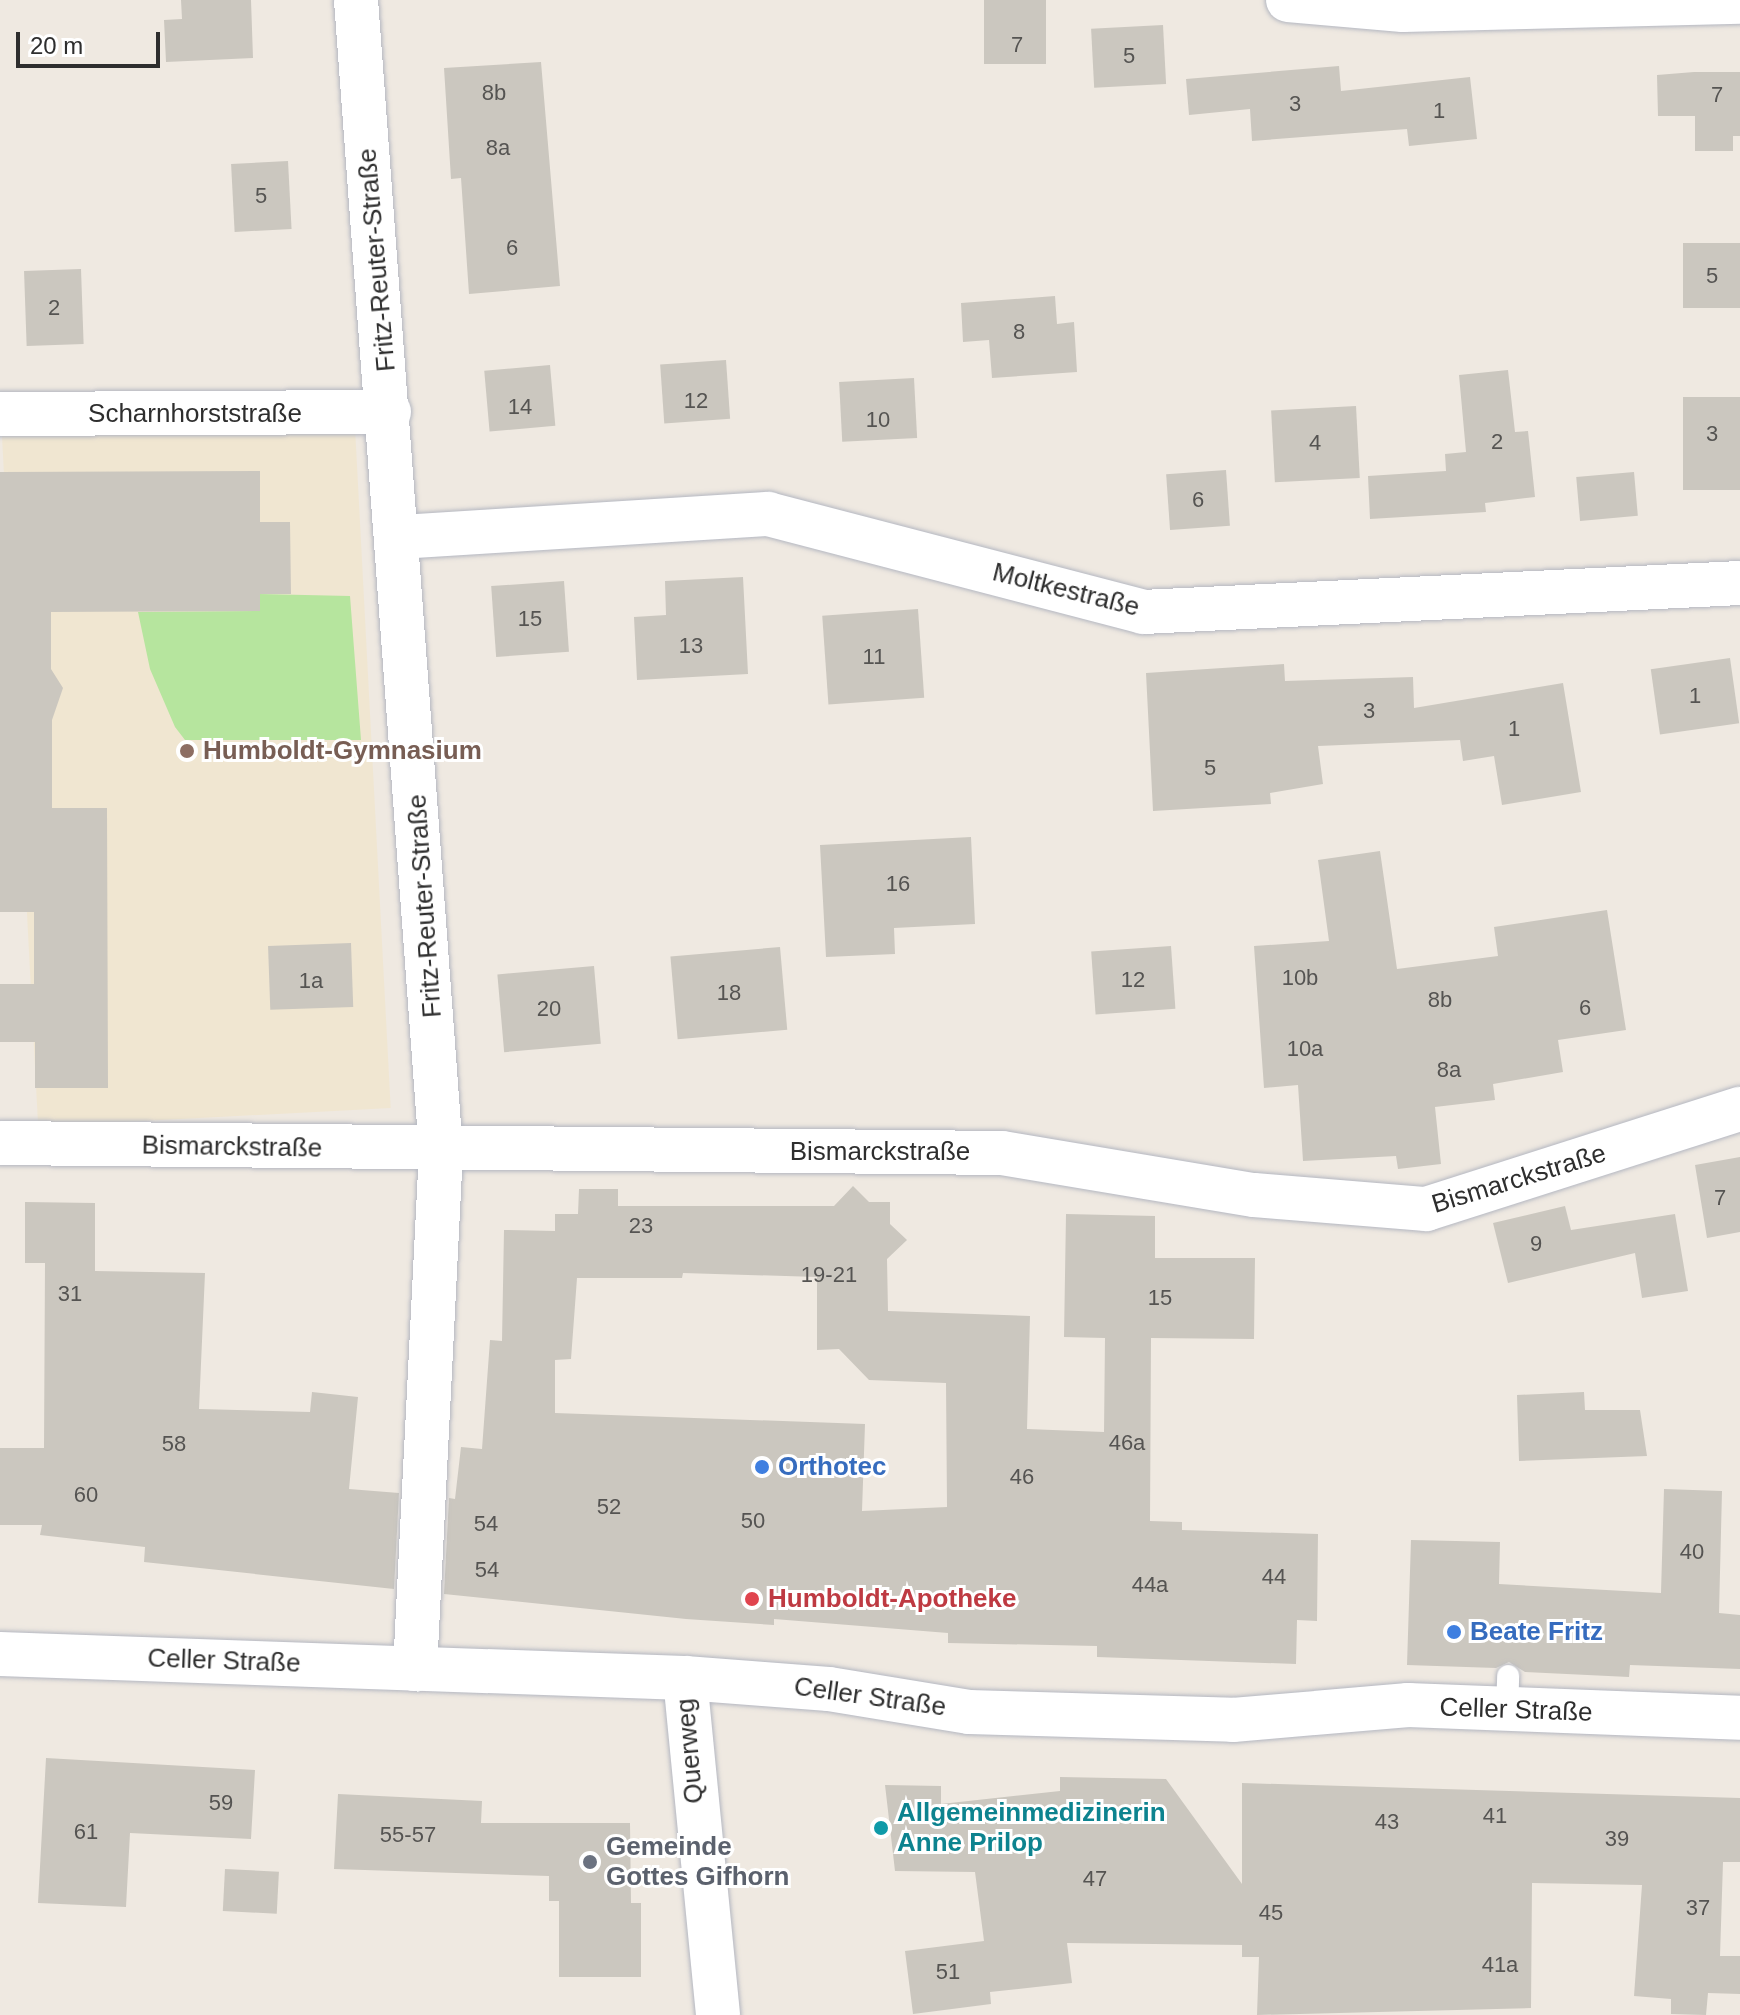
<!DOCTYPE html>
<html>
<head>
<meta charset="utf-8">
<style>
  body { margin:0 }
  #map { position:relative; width:1740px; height:2015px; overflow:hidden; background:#efe9e1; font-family:Helvetica,sans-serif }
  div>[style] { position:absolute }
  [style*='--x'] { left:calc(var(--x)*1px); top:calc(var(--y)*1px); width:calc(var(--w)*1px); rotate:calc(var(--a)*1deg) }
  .education>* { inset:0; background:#f0e6d1; transform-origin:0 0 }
  .green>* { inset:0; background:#b6e59e }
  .building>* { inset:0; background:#cbc7bf; transform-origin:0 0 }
  .roads { filter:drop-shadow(0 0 2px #b4b7c1) drop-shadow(0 0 2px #b4b7c1) }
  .lane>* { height:22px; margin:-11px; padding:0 11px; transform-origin:11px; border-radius:11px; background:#fff }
  .street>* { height:44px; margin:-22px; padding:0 22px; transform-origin:22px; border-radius:22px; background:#fff }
  .secondary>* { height:44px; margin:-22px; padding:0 22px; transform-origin:22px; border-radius:22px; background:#fff }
  .dots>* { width:22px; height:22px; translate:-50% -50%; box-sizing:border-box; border:4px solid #fff; border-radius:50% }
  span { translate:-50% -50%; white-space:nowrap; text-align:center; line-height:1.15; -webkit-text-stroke:6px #fff; paint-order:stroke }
  .number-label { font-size:22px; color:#555452 }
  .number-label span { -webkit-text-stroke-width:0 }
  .street-label { font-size:26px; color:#2e2e2e }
  .education-label { font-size:26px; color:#785e54; font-weight:700 }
  .left { translate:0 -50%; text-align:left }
  .shop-label { font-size:26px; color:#366cbe; font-weight:700 }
  .health-label { font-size:26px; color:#be3a42; font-weight:700 }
  .culture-label { font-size:26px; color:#0d838f; font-weight:700 }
  .worship-label { font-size:26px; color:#5b616d; font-weight:700 }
  .scale { position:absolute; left:16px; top:32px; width:144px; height:36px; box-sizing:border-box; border:4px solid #2e2e2e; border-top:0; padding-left:10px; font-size:24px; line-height:28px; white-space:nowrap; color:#2e2e2e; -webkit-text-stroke:6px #fff; paint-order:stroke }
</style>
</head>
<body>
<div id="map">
  <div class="education">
    <i style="left:353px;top:389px;width:720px;height:353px;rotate:87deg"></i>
  </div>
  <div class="green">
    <i style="clip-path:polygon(260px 594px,350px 596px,361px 740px,185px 740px,175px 727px,150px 669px,138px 612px,260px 611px)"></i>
  </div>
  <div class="building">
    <i style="clip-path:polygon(181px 0,251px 0,253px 58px,166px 62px,164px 20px,182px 19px)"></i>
    <i style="left:984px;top:0;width:62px;height:64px"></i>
    <i style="left:1163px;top:25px;width:59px;height:72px;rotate:87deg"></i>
    <i style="clip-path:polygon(541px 62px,560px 286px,469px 294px,461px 178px,451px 179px,444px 68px)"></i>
    <i style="clip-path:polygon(1339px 66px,1341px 91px,1470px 77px,1477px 139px,1409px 146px,1407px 129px,1252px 141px,1250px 109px,1189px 115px,1186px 79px)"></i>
    <i style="clip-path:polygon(1694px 72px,1740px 72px,1740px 136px,1733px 136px,1733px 151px,1695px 151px,1695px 116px,1658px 116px,1657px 75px)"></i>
    <i style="left:288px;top:161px;width:68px;height:57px;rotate:87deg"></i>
    <i style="left:1740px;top:243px;width:65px;height:57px;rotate:90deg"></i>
    <i style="left:81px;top:269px;width:75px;height:57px;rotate:88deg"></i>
    <i style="clip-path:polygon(1055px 296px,1057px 324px,1074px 322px,1077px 372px,992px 378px,989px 340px,963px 342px,961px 303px)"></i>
    <i style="left:726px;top:360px;width:59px;height:66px;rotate:86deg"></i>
    <i style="left:550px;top:365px;width:61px;height:66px;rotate:85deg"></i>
    <i style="clip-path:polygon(1508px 370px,1515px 432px,1528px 431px,1535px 497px,1485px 503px,1486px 512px,1370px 519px,1368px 476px,1446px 471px,1445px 454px,1466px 452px,1459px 375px)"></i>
    <i style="left:914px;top:378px;width:60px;height:75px;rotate:87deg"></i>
    <i style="left:1740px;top:397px;width:93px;height:57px;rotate:90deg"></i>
    <i style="left:1356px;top:406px;width:72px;height:85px;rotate:87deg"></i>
    <i style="left:1226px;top:470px;width:56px;height:60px;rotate:86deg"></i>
    <i style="clip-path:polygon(260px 471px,260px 522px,290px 522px,291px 594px,260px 594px,260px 611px,51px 612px,51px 669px,63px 688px,52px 720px,52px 808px,107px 808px,108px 1088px,35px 1088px,35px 1042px,0 1042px,0 984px,34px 984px,34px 912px,0 912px,0 472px)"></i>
    <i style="left:1634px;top:472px;width:44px;height:58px;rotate:85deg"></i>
    <i style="clip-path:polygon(743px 577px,748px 674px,637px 680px,634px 617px,666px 615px,665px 581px)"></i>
    <i style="left:564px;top:581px;width:71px;height:73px;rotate:86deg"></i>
    <i style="left:918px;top:609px;width:89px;height:96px;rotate:86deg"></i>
    <i style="left:1730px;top:658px;width:66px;height:80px;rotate:82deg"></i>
    <i style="clip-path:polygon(1284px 664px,1285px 681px,1413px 677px,1414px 708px,1563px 683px,1581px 792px,1502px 805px,1494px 756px,1463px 761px,1460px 740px,1318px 746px,1323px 784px,1270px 793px,1271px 804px,1153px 811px,1146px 673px)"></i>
    <i style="clip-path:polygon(971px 837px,975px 924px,894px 928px,895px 954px,826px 957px,820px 845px)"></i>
    <i style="clip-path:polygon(1380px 851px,1397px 969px,1498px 956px,1494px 927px,1607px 910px,1626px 1030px,1558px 1040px,1563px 1072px,1493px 1084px,1495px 1100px,1435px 1107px,1441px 1164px,1398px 1169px,1396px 1156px,1303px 1161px,1298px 1085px,1264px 1088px,1254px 946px,1329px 941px,1318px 860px)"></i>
    <i style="left:351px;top:943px;width:64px;height:83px;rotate:88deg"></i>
    <i style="left:1171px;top:946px;width:63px;height:80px;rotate:86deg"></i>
    <i style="left:780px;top:947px;width:83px;height:110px;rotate:85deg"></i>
    <i style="left:594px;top:966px;width:78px;height:97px;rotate:85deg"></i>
    <i style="clip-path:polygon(1740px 1157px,1740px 1232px,1707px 1238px,1695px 1165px)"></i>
    <i style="clip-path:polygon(evenodd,853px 1186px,869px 1202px,890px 1202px,890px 1224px,907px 1240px,887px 1259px,888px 1311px,1030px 1316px,1027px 1429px,1104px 1432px,1105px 1338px,1064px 1337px,1066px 1214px,1155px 1216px,1155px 1258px,1255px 1258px,1254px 1339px,1151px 1338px,1150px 1521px,1182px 1522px,1182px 1530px,1318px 1534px,1317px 1621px,1297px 1620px,1296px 1664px,1097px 1657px,1097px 1646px,948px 1643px,948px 1633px,774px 1619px,774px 1625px,686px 1619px,444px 1594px,449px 1498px,455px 1499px,461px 1447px,482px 1449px,490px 1340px,502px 1341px,504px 1230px,555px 1231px,555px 1214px,578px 1214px,579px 1189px,618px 1189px,618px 1206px,834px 1206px,853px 1186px,683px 1273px,817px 1277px,817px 1350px,839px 1349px,869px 1380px,946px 1383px,947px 1507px,862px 1511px,865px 1424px,555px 1413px,555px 1360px,571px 1359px,577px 1278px,682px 1278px,683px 1273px)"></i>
    <i style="clip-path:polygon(25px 1202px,95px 1203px,95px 1271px,205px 1273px,199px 1409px,310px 1412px,312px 1392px,358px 1397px,349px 1489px,399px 1493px,394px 1589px,144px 1562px,145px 1547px,40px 1535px,42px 1525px,0 1525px,0 1448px,44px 1448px,45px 1263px,25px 1263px)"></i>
    <i style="clip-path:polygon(1565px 1206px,1571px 1230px,1675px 1214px,1688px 1291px,1642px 1298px,1635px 1253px,1508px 1283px,1493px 1223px)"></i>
    <i style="clip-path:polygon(1584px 1392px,1585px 1410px,1640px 1410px,1647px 1456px,1519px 1461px,1517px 1395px)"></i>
    <i style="clip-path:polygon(1664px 1489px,1722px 1491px,1719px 1613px,1740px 1615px,1740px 1669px,1630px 1665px,1629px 1677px,1525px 1672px,1509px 1662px,1496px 1668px,1407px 1665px,1411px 1540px,1500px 1542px,1499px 1584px,1661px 1593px)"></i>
    <i style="clip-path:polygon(46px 1758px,255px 1770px,251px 1839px,130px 1833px,126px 1907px,38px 1903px)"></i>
    <i style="clip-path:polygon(1060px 1777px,1166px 1779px,1242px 1884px,1242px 1783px,1740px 1798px,1740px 1862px,1723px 1862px,1720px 1956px,1740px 1956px,1740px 1994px,1708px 1993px,1706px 2015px,1671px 2014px,1671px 1999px,1634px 1996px,1642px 1885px,1532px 1883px,1531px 2008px,1257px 2015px,1259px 1957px,1242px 1957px,1242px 1945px,1067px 1943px,1072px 1983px,990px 1992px,991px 2004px,913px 2014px,905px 1951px,984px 1941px,975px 1872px,895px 1871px,885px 1785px,941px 1786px,941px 1804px,1060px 1791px)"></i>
    <i style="clip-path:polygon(338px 1794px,482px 1801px,481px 1823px,630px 1823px,631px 1903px,641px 1903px,641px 1977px,559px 1977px,559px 1901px,549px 1901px,549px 1876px,334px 1869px)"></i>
    <i style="left:225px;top:1869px;width:54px;height:42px;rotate:3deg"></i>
  </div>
  <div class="roads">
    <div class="lane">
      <i style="--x:1507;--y:1710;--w:34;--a:-88"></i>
    </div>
    <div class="street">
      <i style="--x:356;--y:0;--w:1154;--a:85.78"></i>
      <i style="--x:441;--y:1151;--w:519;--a:92.87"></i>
      <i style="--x:1288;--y:0;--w:115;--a:5"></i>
      <i style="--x:1403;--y:10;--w:337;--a:-1.4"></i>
      <i style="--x:0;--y:414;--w:389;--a:-0.3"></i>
      <i style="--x:400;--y:537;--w:369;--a:-3.6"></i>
      <i style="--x:768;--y:514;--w:388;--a:14.6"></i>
      <i style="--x:1143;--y:612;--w:598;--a:-2.78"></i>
      <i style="--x:0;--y:1143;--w:1002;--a:0.57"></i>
      <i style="--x:1002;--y:1153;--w:255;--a:9.5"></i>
      <i style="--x:1254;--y:1195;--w:173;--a:4.7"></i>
      <i style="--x:1426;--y:1209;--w:330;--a:-17.7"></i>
      <i style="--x:685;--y:1678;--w:339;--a:84.4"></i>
    </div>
    <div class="secondary">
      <i style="--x:0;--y:1654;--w:685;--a:2.01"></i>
      <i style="--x:685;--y:1678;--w:144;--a:4.4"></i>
      <i style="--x:829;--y:1689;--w:142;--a:9.3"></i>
      <i style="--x:969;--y:1712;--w:264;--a:1.7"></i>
      <i style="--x:1233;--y:1720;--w:176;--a:-4.9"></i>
      <i style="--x:1408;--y:1705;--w:332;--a:2.2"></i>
    </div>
  </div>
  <div class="dots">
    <i style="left:187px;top:751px;background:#8d6e63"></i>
    <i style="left:762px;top:1467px;background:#3f7fe0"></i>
    <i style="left:752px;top:1599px;background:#e0444e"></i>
    <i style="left:1454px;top:1632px;background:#3f7fe0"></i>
    <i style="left:881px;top:1828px;background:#0f9aa8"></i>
    <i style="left:590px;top:1862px;background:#6b7280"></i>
  </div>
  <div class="number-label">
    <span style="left:1017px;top:45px">7</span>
    <span style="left:1129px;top:56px">5</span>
    <span style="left:494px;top:93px">8b</span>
    <span style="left:1717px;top:95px">7</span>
    <span style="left:1295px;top:104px">3</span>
    <span style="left:1439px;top:111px">1</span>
    <span style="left:498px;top:148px">8a</span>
    <span style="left:261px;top:196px">5</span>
    <span style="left:512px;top:248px">6</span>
    <span style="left:1712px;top:276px">5</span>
    <span style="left:54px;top:308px">2</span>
    <span style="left:1019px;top:332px">8</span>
    <span style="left:696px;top:401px">12</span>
    <span style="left:520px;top:407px">14</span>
    <span style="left:878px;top:420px">10</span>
    <span style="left:1712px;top:434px">3</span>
    <span style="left:1497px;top:442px">2</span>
    <span style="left:1315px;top:443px">4</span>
    <span style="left:1198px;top:500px">6</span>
    <span style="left:530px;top:619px">15</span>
    <span style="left:691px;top:646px">13</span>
    <span style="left:874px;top:657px">11</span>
    <span style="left:1695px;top:696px">1</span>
    <span style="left:1369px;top:711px">3</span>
    <span style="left:1514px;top:729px">1</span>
    <span style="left:1210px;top:768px">5</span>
    <span style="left:898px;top:884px">16</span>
    <span style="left:1300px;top:978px">10b</span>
    <span style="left:1133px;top:980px">12</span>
    <span style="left:311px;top:981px">1a</span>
    <span style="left:729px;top:993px">18</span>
    <span style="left:1440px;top:1000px">8b</span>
    <span style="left:1585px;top:1008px">6</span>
    <span style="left:549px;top:1009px">20</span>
    <span style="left:1305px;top:1049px">10a</span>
    <span style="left:1449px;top:1070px">8a</span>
    <span style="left:1720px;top:1198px">7</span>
    <span style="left:641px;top:1226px">23</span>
    <span style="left:1536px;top:1244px">9</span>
    <span style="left:829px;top:1275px">19-21</span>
    <span style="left:70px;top:1294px">31</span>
    <span style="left:1160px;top:1298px">15</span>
    <span style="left:1127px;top:1443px">46a</span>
    <span style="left:174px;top:1444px">58</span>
    <span style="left:1022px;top:1477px">46</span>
    <span style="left:86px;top:1495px">60</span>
    <span style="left:609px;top:1507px">52</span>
    <span style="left:753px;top:1521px">50</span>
    <span style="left:486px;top:1524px">54</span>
    <span style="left:1692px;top:1552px">40</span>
    <span style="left:487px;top:1570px">54</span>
    <span style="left:1274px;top:1577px">44</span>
    <span style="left:1150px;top:1585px">44a</span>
    <span style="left:221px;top:1803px">59</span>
    <span style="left:1495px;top:1816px">41</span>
    <span style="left:1387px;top:1822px">43</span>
    <span style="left:86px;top:1832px">61</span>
    <span style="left:408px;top:1835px">55-57</span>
    <span style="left:1617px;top:1839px">39</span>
    <span style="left:1095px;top:1879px">47</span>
    <span style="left:1698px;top:1908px">37</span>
    <span style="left:1271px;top:1913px">45</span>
    <span style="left:1500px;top:1965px">41a</span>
    <span style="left:948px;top:1972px">51</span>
  </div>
  <div class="street-label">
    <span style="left:377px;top:260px;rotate:-95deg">Fritz-Reuter-Straße</span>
    <span style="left:195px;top:414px">Scharnhorststraße</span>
    <span style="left:1066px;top:590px;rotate:14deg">Moltkestraße</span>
    <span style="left:425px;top:906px;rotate:-94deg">Fritz-Reuter-Straße</span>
    <span style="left:232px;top:1147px;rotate:1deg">Bismarckstraße</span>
    <span style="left:880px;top:1152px">Bismarckstraße</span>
    <span style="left:1519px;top:1179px;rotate:-17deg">Bismarckstraße</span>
    <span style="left:224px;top:1661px;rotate:2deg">Celler Straße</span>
    <span style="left:870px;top:1697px;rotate:8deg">Celler Straße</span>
    <span style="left:1516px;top:1710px;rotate:2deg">Celler Straße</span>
    <span style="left:690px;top:1751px;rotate:-95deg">Querweg</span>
  </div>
  <div class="education-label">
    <span class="left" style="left:203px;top:751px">Humboldt-Gymnasium</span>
  </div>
  <div class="shop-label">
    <span class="left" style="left:778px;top:1467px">Orthotec</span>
    <span class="left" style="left:1470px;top:1632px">Beate Fritz</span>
  </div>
  <div class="health-label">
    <span class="left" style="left:768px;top:1599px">Humboldt-Apotheke</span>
  </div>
  <div class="culture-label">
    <span class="left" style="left:897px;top:1828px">Allgemeinmedizinerin<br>Anne Prilop</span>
  </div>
  <div class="worship-label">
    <span class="left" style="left:606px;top:1862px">Gemeinde<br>Gottes Gifhorn</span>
  </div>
  <div class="scale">20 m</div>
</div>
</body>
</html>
